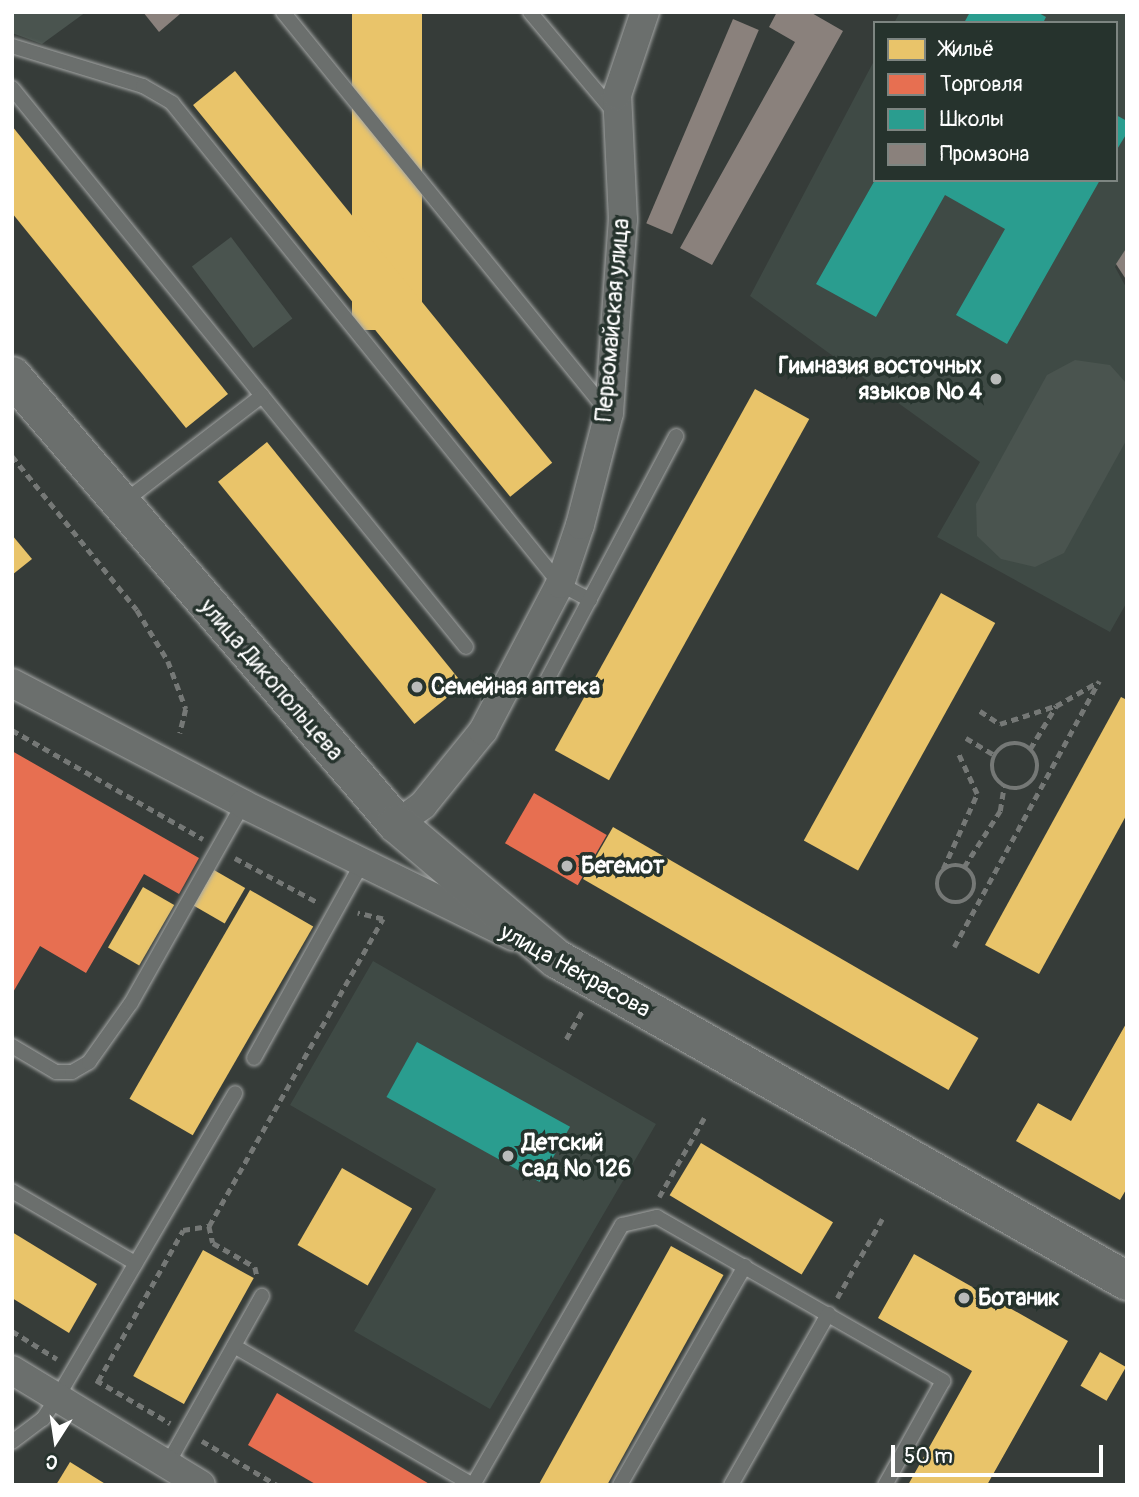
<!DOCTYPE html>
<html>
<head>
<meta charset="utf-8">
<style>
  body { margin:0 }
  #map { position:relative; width:1139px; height:1497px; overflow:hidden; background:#363c39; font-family:Pangolin,sans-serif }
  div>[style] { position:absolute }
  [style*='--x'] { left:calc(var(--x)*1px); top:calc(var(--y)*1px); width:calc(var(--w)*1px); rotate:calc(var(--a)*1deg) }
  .built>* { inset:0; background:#3f4a45 }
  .green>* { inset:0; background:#4a544f; transform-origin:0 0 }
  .homes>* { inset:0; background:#e9c46a; transform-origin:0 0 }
  .shops>* { inset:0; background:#e76f51; transform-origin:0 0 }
  .schools>* { inset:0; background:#2a9d8f; transform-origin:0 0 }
  .industry>* { inset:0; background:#8a817c; transform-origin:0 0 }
  .path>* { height:4.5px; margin-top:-2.25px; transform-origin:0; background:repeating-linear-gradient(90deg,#757876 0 7px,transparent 0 12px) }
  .path>.ring { margin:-2.25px; padding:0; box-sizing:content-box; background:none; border:4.5px solid #757876; border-radius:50% }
  .roads { filter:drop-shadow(0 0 2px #a5a7a6) drop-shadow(0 0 2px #a5a7a6) }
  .lane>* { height:14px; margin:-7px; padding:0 7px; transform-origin:7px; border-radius:7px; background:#6b6f6d }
  .street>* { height:28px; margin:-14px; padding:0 14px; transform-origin:14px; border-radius:14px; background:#6b6f6d }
  .secondary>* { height:38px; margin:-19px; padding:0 19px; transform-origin:19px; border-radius:19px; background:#6b6f6d }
  .dots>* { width:19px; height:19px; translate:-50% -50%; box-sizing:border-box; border:4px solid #26332d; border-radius:50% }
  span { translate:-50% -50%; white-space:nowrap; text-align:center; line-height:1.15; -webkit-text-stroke:7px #26332d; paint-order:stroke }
  .street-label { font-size:23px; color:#fff }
  .poi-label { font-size:23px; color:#fff; font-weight:700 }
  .right { translate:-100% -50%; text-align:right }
  .left { translate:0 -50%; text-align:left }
  .frame { position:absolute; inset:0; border:14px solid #fff; pointer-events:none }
  .legend { position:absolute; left:873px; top:21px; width:245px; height:161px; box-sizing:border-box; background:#26332d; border:2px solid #7d8581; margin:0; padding:9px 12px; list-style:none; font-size:21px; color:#fff }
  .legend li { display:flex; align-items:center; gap:14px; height:35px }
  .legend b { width:35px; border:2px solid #7d8581 }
  .north { position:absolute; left:21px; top:1406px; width:70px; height:70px; -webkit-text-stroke:5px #26332d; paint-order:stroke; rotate:192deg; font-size:19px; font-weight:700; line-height:28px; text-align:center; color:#fff }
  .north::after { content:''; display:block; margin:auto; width:24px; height:32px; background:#fff; clip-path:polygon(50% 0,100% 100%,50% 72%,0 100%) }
  .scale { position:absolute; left:891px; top:1445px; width:212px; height:32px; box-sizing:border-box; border:4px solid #fff; border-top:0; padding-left:9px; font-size:21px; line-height:24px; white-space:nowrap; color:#fff; -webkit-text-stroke:5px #26332d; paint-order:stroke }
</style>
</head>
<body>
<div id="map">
  <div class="built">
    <i style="clip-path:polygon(900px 12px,1127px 12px,1127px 247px,1115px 267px,1127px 289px,1127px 602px,1110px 632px,937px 537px,980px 462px,750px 296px,875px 59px,875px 180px,1116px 180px,1116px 23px,894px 23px)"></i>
    <i style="clip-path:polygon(373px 961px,656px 1124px,490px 1409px,354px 1331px,436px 1189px,290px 1105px)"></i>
  </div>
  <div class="green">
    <i style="clip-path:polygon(12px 12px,86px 12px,42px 44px,12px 33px)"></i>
    <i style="left:231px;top:237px;width:102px;height:49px;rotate:53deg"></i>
    <i style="clip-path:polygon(1075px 360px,1110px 365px,1127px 384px,1127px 439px,1064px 553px,1035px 567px,1001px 559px,977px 536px,976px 504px,1047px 375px)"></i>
  </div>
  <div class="homes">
    <i style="left:352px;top:12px;width:70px;height:318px"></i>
    <i style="left:235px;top:71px;width:504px;height:54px;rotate:51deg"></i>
    <i style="clip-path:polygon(12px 126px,228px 394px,186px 428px,12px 213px)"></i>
    <i style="left:755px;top:389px;width:62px;height:413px;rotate:29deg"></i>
    <i style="left:267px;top:442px;width:312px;height:63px;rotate:51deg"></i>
    <i style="clip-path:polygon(12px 535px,32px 559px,12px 575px)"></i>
    <i style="left:941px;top:593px;width:62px;height:283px;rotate:29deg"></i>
    <i style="clip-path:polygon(1121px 697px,1127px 700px,1127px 814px,1039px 974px,985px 945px)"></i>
    <i style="left:613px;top:827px;width:422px;height:60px;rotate:30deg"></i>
    <i style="left:214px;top:870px;width:36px;height:41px;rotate:30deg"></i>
    <i style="left:143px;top:887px;width:36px;height:70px;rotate:30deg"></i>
    <i style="left:250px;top:890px;width:73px;height:241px;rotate:30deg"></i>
    <i style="clip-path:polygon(1127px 1022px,1127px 1188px,1120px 1200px,1016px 1141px,1038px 1103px,1071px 1121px)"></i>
    <i style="left:701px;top:1143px;width:154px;height:61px;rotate:31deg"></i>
    <i style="left:342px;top:1168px;width:81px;height:89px;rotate:30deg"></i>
    <i style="clip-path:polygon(12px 1232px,97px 1284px,69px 1333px,12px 1298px)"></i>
    <i style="left:671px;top:1246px;width:60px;height:274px;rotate:29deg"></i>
    <i style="left:203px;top:1250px;width:58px;height:144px;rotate:29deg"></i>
    <i style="clip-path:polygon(914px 1254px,1068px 1341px,987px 1485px,908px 1485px,972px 1371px,878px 1318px)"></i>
    <i style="left:1100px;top:1352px;width:30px;height:39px;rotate:30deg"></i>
    <i style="clip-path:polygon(70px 1462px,107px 1485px,56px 1485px)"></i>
  </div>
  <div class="shops">
    <i style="clip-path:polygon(12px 751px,199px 858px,179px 894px,144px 874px,86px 973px,40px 946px,12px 994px)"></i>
    <i style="left:534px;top:793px;width:84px;height:58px;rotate:30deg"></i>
    <i style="clip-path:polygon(277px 1393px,431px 1485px,317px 1485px,248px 1445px)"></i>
  </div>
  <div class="schools">
    <i style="clip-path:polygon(970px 12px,1037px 12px,1046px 17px,1043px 23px,964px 23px)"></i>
    <i style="clip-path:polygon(1116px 115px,1127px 121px,1127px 133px,1116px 151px)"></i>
    <i style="clip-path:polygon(875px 180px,1100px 180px,1007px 344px,956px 315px,1005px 229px,945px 195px,876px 317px,816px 284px)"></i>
    <i style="left:417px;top:1042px;width:175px;height:63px;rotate:29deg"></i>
  </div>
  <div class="industry">
    <i style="clip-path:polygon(143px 12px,178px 12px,180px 14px,159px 32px)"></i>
    <i style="clip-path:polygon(777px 12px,810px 12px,843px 31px,712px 265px,680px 248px,795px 42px,769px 27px)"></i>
    <i style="left:733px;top:19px;width:28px;height:222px;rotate:23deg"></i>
    <i style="clip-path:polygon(1127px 247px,1127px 281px,1116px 264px)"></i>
  </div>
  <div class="path">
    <i style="--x:12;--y:456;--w:198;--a:50.9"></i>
    <i style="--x:137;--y:610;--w:60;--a:58.7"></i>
    <i style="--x:168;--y:661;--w:51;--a:69.4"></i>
    <i style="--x:186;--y:709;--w:25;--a:104"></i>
    <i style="--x:980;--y:711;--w:24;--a:33"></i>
    <i style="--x:1000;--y:724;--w:58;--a:-18.1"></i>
    <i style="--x:12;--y:730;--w:220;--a:29.7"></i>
    <i style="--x:966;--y:738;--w:33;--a:31"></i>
    <i class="ring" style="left:992px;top:743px;width:41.5px;height:41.5px"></i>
    <i style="--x:1030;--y:749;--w:50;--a:-58.8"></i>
    <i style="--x:1056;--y:706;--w:48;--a:-29.7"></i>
    <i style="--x:235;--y:858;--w:95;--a:28.2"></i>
    <i class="ring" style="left:937px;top:865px;width:33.5px;height:33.5px"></i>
    <i style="--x:964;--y:867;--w:67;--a:-57.3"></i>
    <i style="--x:1000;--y:811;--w:25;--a:-81"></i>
    <i style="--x:943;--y:869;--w:82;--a:-65.6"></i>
    <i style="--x:977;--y:794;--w:45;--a:-114.9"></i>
    <i style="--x:954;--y:947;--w:303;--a:-61.4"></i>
    <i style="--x:566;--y:1039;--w:32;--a:-60"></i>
    <i style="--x:659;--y:1197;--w:91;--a:-60.3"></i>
    <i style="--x:209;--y:1226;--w:17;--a:77"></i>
    <i style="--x:213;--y:1243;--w:48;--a:29.7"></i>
    <i style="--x:255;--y:1267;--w:9;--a:77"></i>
    <i style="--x:837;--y:1298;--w:91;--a:-60.3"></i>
    <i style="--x:12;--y:1331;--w:53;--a:31.9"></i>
    <i style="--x:96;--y:1380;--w:86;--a:30.2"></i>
    <i style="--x:98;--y:1381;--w:173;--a:-60.6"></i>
    <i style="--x:183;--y:1230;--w:26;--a:-9"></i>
    <i style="--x:209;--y:1226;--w:353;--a:-60.5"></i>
    <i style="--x:383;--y:919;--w:26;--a:-167"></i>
    <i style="--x:202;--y:1441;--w:87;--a:30.4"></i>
  </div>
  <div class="roads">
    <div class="lane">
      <i style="--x:283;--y:12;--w:515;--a:50.91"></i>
      <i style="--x:530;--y:12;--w:131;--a:50"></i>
      <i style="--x:12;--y:46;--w:137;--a:17"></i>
      <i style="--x:143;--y:86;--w:34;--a:30"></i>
      <i style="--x:172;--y:103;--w:618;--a:51.11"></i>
      <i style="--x:560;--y:584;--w:34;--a:28"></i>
      <i style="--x:12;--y:88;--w:720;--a:50.92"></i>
      <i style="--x:121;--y:504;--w:178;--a:-37.5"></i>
      <i style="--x:547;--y:680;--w:276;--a:-62.1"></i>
      <i style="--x:12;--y:1046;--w:51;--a:30.6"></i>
      <i style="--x:56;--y:1072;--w:16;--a:0"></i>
      <i style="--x:72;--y:1072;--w:20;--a:-30"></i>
      <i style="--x:89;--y:1062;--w:72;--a:-54.6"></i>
      <i style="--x:131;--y:1003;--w:228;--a:-60.6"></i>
      <i style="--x:254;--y:1058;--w:225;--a:-61"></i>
      <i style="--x:12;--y:1191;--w:143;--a:30.3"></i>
      <i style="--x:234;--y:1346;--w:276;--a:30.2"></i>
      <i style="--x:12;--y:1442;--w:39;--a:-37"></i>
      <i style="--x:43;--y:1419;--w:25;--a:-56"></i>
      <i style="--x:57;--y:1398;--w:353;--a:-59.7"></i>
      <i style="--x:167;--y:1465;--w:194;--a:-60.7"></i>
      <i style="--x:473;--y:1485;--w:300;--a:-60.2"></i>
      <i style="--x:622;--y:1225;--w:36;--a:-13"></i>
      <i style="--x:657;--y:1217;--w:330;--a:29.8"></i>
      <i style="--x:943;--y:1381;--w:119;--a:119.1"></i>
      <i style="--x:620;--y:1485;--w:252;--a:-60.3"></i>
      <i style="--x:731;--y:1485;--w:197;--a:-60.4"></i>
    </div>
    <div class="street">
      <i style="--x:12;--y:683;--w:261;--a:27.6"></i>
      <i style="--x:243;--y:804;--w:301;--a:26.1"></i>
      <i style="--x:397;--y:824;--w:32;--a:-36"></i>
      <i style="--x:423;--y:805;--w:95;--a:-51"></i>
      <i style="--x:483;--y:731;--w:166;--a:-62.4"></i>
      <i style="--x:560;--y:584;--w:62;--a:-71.3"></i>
      <i style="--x:580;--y:525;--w:116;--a:-75.5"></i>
      <i style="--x:609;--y:413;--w:194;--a:-85.9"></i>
      <i style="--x:623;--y:220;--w:125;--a:-92.7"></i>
      <i style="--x:617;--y:95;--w:88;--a:-71.4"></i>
      <i style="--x:12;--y:1370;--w:221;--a:31.3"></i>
    </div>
    <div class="secondary">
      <i style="--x:12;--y:376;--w:591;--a:49.33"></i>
      <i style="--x:397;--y:824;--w:209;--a:40.2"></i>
      <i style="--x:557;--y:959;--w:655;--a:29.46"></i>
    </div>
  </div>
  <div class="dots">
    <i style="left:996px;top:379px;background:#b9bbba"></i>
    <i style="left:417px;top:687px;background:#b9bbba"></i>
    <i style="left:567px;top:866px;background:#b9bbba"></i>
    <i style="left:508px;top:1156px;background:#b9bbba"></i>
    <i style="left:964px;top:1298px;background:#b9bbba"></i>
  </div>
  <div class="street-label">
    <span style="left:613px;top:320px;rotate:-85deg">Первомайская улица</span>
    <span style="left:271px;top:680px;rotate:49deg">улица Дикопольцева</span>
    <span style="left:575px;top:971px;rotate:29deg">улица Некрасова</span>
  </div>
  <div class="poi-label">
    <span class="right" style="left:982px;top:379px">Гимназия восточных<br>языков № 4</span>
    <span class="left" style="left:431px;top:687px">Семейная аптека</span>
    <span class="left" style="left:581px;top:866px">Бегемот</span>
    <span class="left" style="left:522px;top:1156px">Детский<br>сад № 126</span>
    <span class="left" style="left:978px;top:1298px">Ботаник</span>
  </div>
  <div class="frame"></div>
  <ul class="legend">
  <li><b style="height:19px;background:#e9c46a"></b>Жильё</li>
  <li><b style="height:19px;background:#e76f51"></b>Торговля</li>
  <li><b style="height:19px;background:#2a9d8f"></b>Школы</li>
  <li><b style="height:19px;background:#8a817c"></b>Промзона</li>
  </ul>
  <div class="north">С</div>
  <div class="scale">50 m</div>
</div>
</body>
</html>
